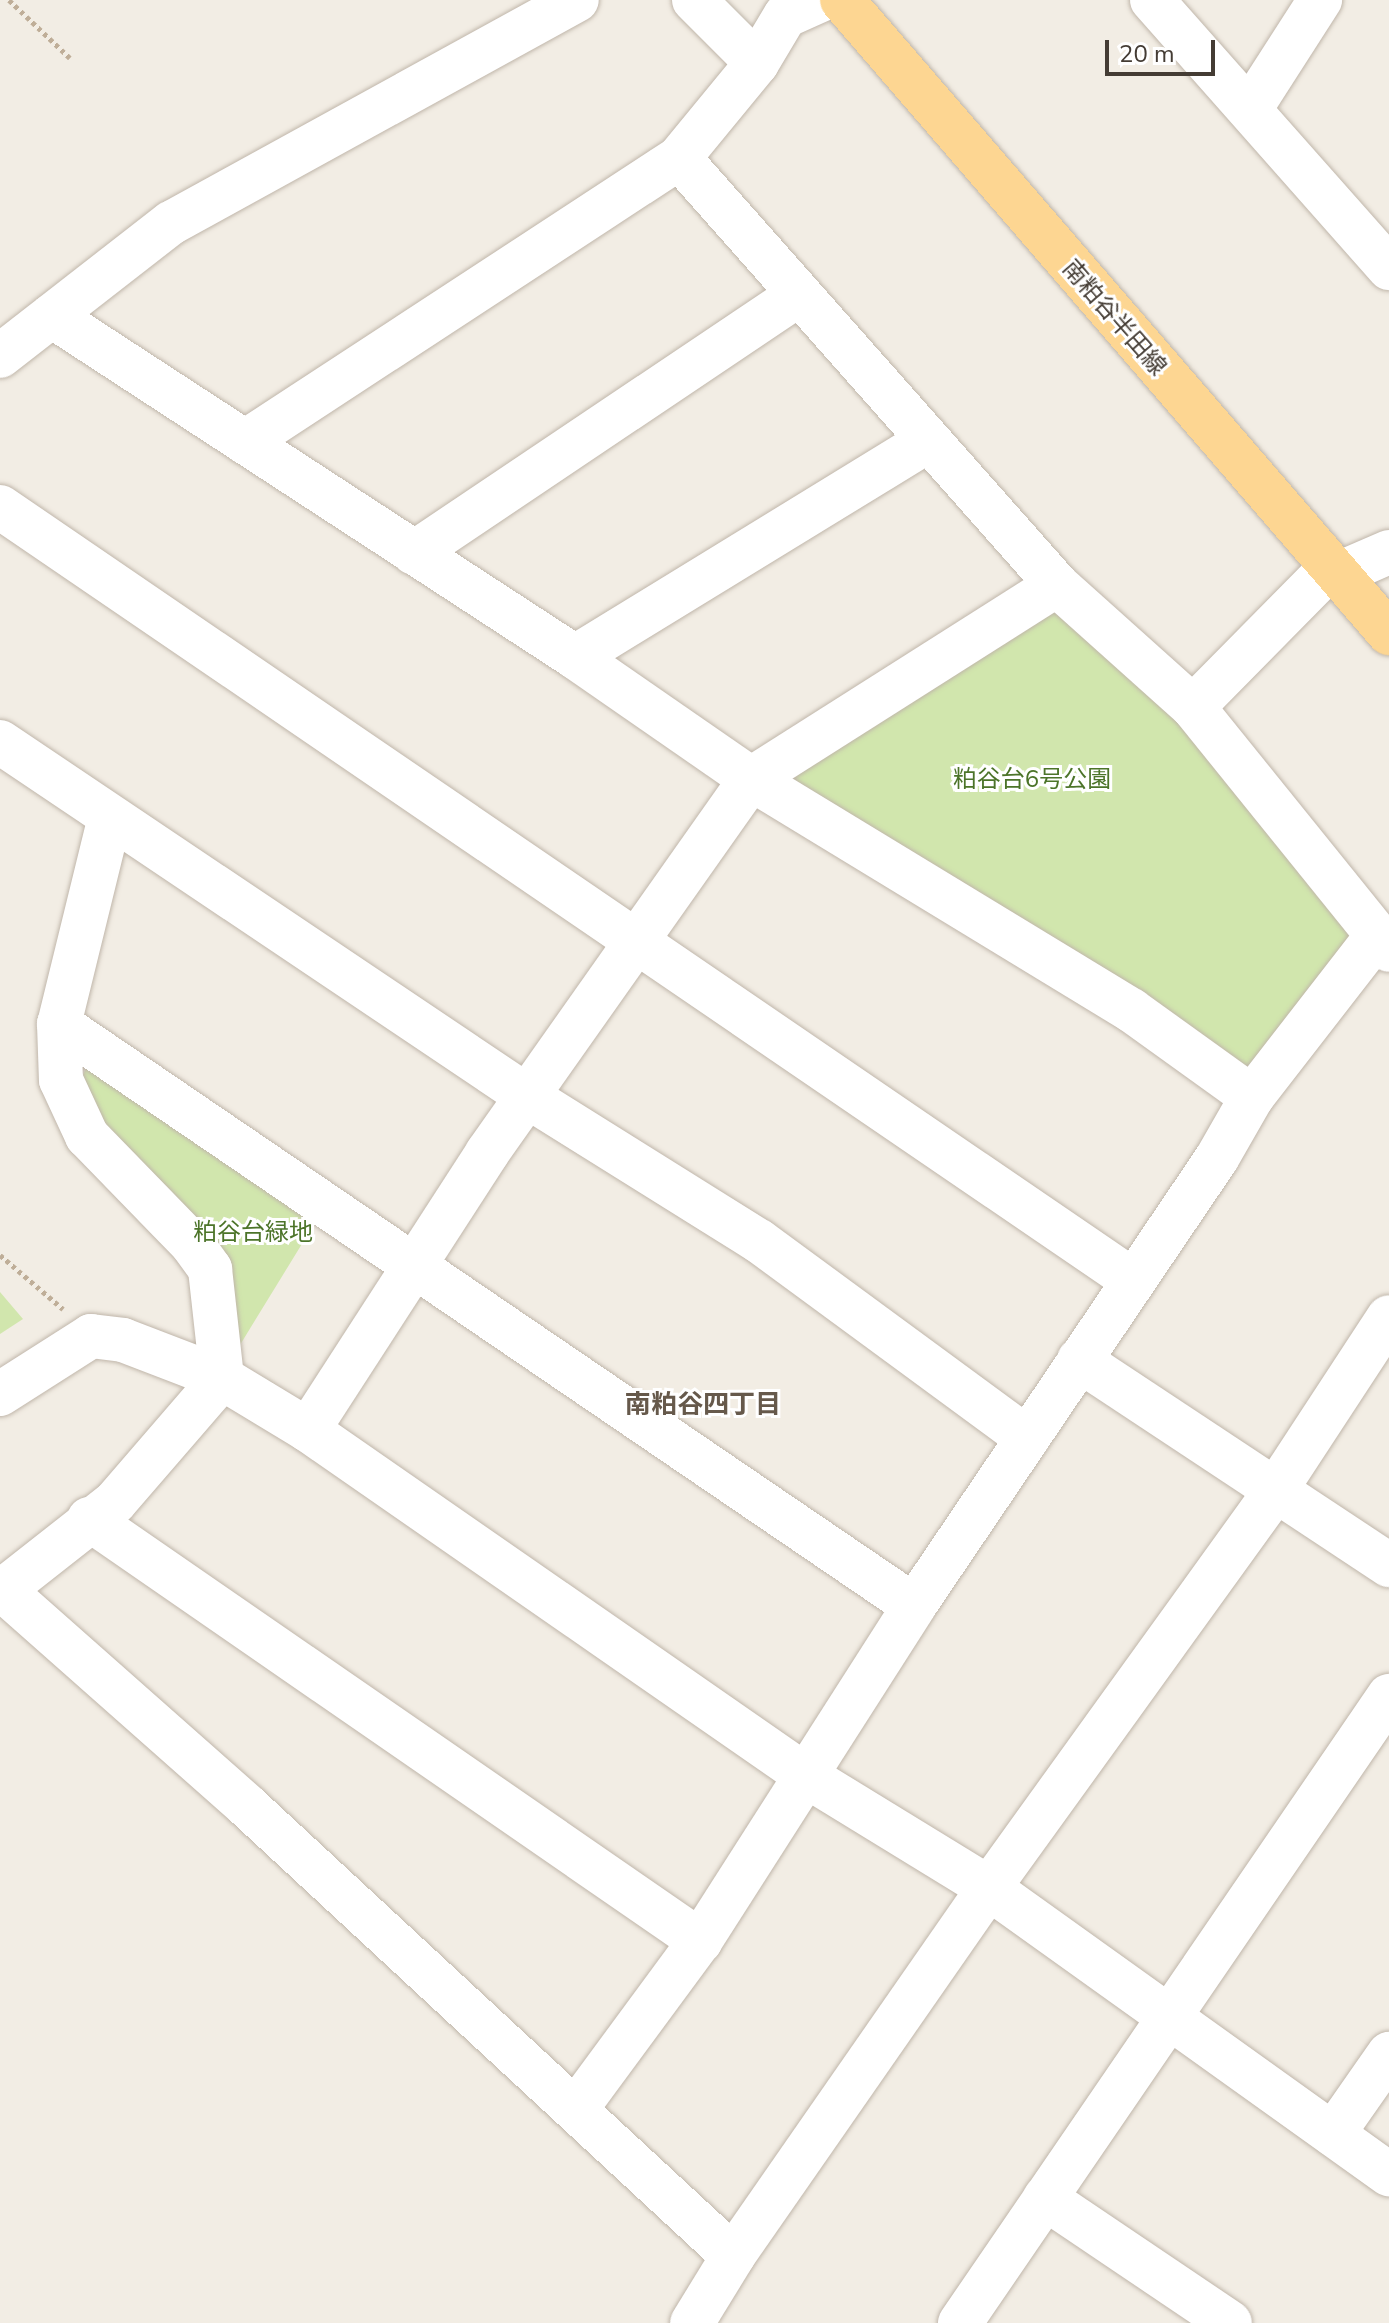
<!DOCTYPE html>
<html>
<head>
<meta charset="utf-8">
<style>
  body { margin:0 }
  #map { position:relative; width:1389px; height:2323px; overflow:hidden; background:#f2ede4; font-family:"Nunito Sans","Noto Sans JP",sans-serif }
  div>[style] { position:absolute }
  [style*='--x'] { left:calc(var(--x)*1px); top:calc(var(--y)*1px); width:calc(var(--w)*1px); rotate:calc(var(--a)*1deg) }
  .green>* { inset:0; background:#d1e6ad }
  .path>* { height:5px; margin-top:-2.5px; transform-origin:0; background:repeating-linear-gradient(90deg,#bfae98 0 4px,transparent 0 8px) }
  .roads { filter:drop-shadow(0 0 2px #c0b6aa) drop-shadow(0 0 2px #c0b6aa) }
  .minor>* { height:44px; margin:-22px; padding:0 22px; transform-origin:22px; border-radius:22px; background:#fff }
  .major>* { height:44px; margin:-22px; padding:0 22px; transform-origin:22px; border-radius:22px; background:#fdd692 }
  span { translate:-50% -50%; white-space:nowrap; text-align:center; line-height:1.15; -webkit-text-stroke:6px #fff; paint-order:stroke }
  .street-label { font-size:24px; color:#443c34 }
  .park-label { font-size:24px; color:#4c7429 }
  .neighbourhood-label { font-size:26px; color:#66594b; font-weight:700 }
  .scale { position:absolute; left:1105px; top:40px; width:110px; height:36px; box-sizing:border-box; border:4px solid #443c34; border-top:0; padding-left:10px; font-size:24px; line-height:28px; white-space:nowrap; color:#443c34; -webkit-text-stroke:6px #fff; paint-order:stroke }
</style>
</head>
<body>
<div id="map">
  <div class="green">
    <i style="clip-path:polygon(1057px 585px,1377px 936px,1252px 1097px,751px 779px)"></i>
    <i style="clip-path:polygon(87px 1065px,316px 1221px,232px 1358px,230px 1323px,104px 1130px,82px 1078px)"></i>
    <i style="clip-path:polygon(0 1292px,23px 1319px,0 1334px)"></i>
  </div>
  <div class="path">
    <i style="--x:9;--y:0;--w:84;--a:43.6"></i>
    <i style="--x:0;--y:1255;--w:83;--a:40.6"></i>
  </div>
  <div class="roads">
    <div class="minor">
      <i style="--x:694;--y:0;--w:89;--a:45"></i>
      <i style="--x:821;--y:0;--w:39;--a:156"></i>
      <i style="--x:785;--y:16;--w:55;--a:120.8"></i>
      <i style="--x:757;--y:63;--w:123;--a:129.4"></i>
      <i style="--x:679;--y:158;--w:570;--a:48.48"></i>
      <i style="--x:1057;--y:585;--w:183;--a:41.9"></i>
      <i style="--x:1193;--y:707;--w:312;--a:51.1"></i>
      <i style="--x:1152;--y:0;--w:358;--a:48.5"></i>
      <i style="--x:1250;--y:109;--w:130;--a:-57.3"></i>
      <i style="--x:52;--y:316;--w:624;--a:33.1"></i>
      <i style="--x:575;--y:657;--w:214;--a:34.7"></i>
      <i style="--x:751;--y:779;--w:445;--a:31.3"></i>
      <i style="--x:1131;--y:1010;--w:149;--a:35.7"></i>
      <i style="--x:0;--y:356;--w:217;--a:-37.9"></i>
      <i style="--x:171;--y:223;--w:463;--a:-28.8"></i>
      <i style="--x:245;--y:442;--w:519;--a:-33.2"></i>
      <i style="--x:0;--y:507;--w:1369;--a:34.32"></i>
      <i style="--x:414;--y:553;--w:464;--a:-33.9"></i>
      <i style="--x:1336;--y:575;--w:58;--a:-23.5"></i>
      <i style="--x:575;--y:657;--w:412;--a:-31.5"></i>
      <i style="--x:1193;--y:707;--w:194;--a:-45.4"></i>
      <i style="--x:0;--y:742;--w:638;--a:33.89"></i>
      <i style="--x:530;--y:1098;--w:270;--a:32"></i>
      <i style="--x:759;--y:1241;--w:333;--a:36.3"></i>
      <i style="--x:110;--y:817;--w:213;--a:103.8"></i>
      <i style="--x:59;--y:1024;--w:56;--a:88"></i>
      <i style="--x:61;--y:1080;--w:62;--a:65.1"></i>
      <i style="--x:87;--y:1136;--w:151;--a:45.8"></i>
      <i style="--x:192;--y:1244;--w:31;--a:54"></i>
      <i style="--x:210;--y:1269;--w:110;--a:83.7"></i>
      <i style="--x:222;--y:1378;--w:164;--a:130.8"></i>
      <i style="--x:115;--y:1502;--w:142;--a:141.8"></i>
      <i style="--x:3;--y:1590;--w:326;--a:41.5"></i>
      <i style="--x:247;--y:1806;--w:662;--a:42.8"></i>
      <i style="--x:59;--y:1024;--w:1034;--a:34.24"></i>
      <i style="--x:1079;--y:1360;--w:372;--a:33.5"></i>
      <i style="--x:0;--y:1394;--w:108;--a:-32.5"></i>
      <i style="--x:91;--y:1336;--w:32;--a:7"></i>
      <i style="--x:123;--y:1340;--w:106;--a:21"></i>
      <i style="--x:222;--y:1378;--w:100;--a:31.2"></i>
      <i style="--x:308;--y:1430;--w:609;--a:34.76"></i>
      <i style="--x:808;--y:1777;--w:212;--a:31.5"></i>
      <i style="--x:989;--y:1888;--w:492;--a:35.6"></i>
      <i style="--x:308;--y:1430;--w:330;--a:-57.1"></i>
      <i style="--x:487;--y:1153;--w:458;--a:-54.8"></i>
      <i style="--x:751;--y:779;--w:362;--a:-32.4"></i>
      <i style="--x:89;--y:1519;--w:743;--a:34.63"></i>
      <i style="--x:576;--y:2109;--w:209;--a:-53.6"></i>
      <i style="--x:700;--y:1941;--w:398;--a:-57.4"></i>
      <i style="--x:914;--y:1606;--w:541;--a:-55.93"></i>
      <i style="--x:1217;--y:1158;--w:70;--a:-60.2"></i>
      <i style="--x:1252;--y:1097;--w:204;--a:-52.2"></i>
      <i style="--x:1333;--y:2134;--w:98;--a:-55"></i>
      <i style="--x:1045;--y:2198;--w:223;--a:34"></i>
      <i style="--x:692;--y:2323;--w:79;--a:-58.5"></i>
      <i style="--x:733;--y:2256;--w:448;--a:-55.2"></i>
      <i style="--x:989;--y:1888;--w:493;--a:-54.2"></i>
      <i style="--x:1277;--y:1488;--w:204;--a:-56.8"></i>
      <i style="--x:960;--y:2323;--w:760;--a:-55.62"></i>
    </div>
    <div class="major">
      <i style="--x:842;--y:0;--w:837;--a:49.17"></i>
    </div>
  </div>
  <div class="street-label">
    <span style="left:1114px;top:318px;rotate:49deg">南粕谷半田線</span>
  </div>
  <div class="park-label">
    <span style="left:1032px;top:780px">粕谷台6号公園</span>
    <span style="left:253px;top:1233px">粕谷台緑地</span>
  </div>
  <div class="neighbourhood-label">
    <span style="left:703px;top:1405px">南粕谷四丁目</span>
  </div>
  <div class="scale">20 m</div>
</div>
</body>
</html>
